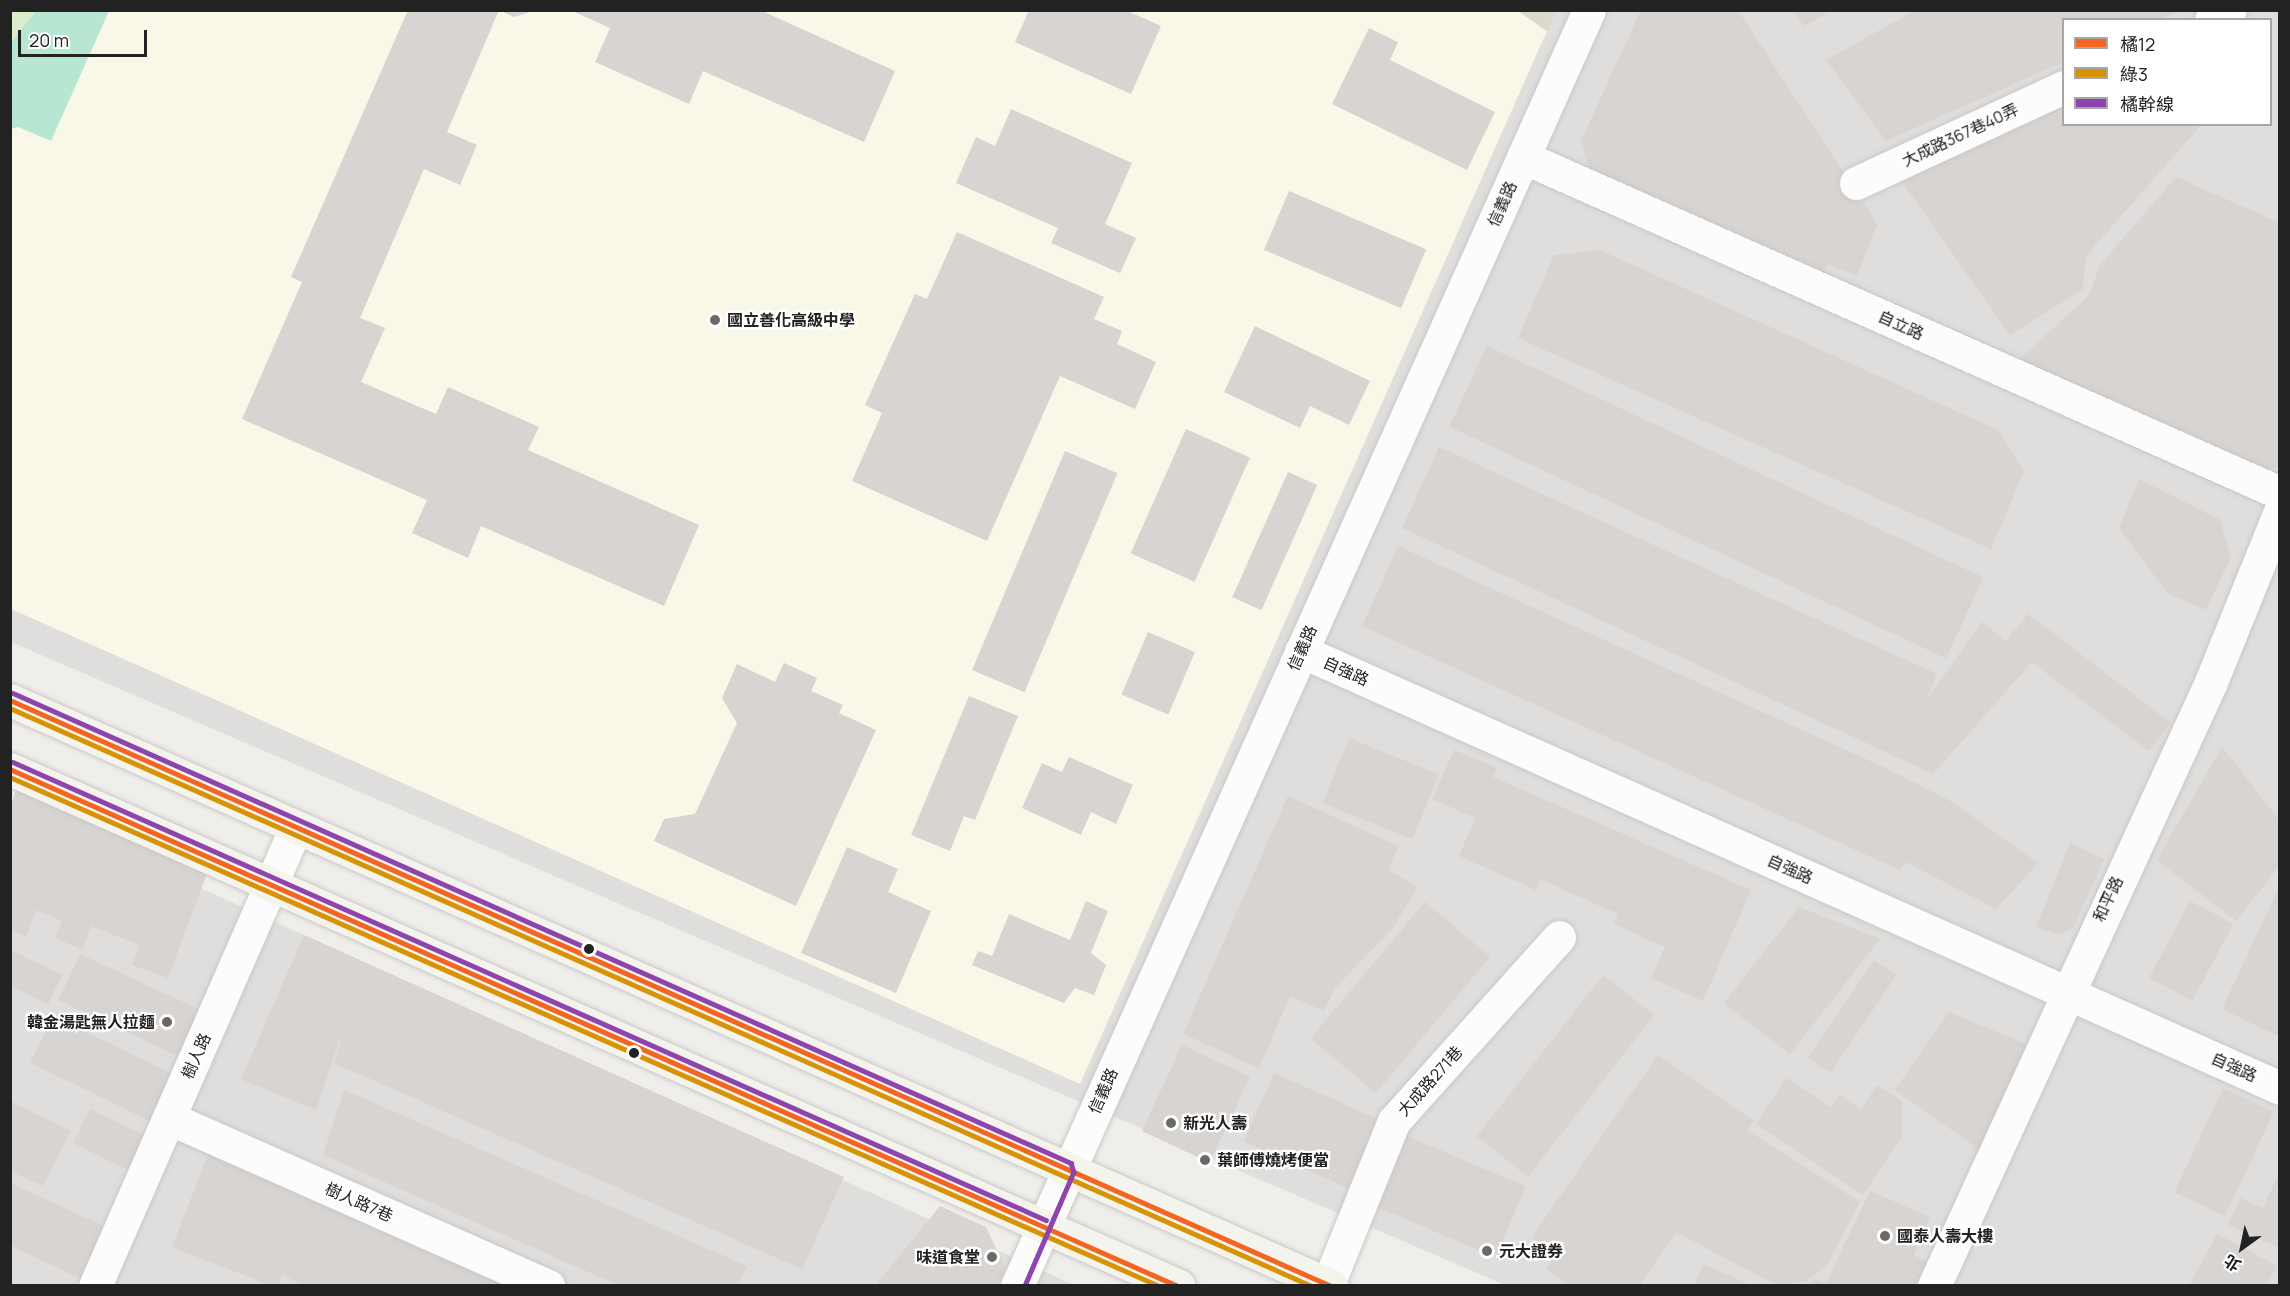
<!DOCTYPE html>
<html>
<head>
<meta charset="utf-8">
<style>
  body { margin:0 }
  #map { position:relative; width:2290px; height:1296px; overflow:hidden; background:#f0eeeb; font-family:Manrope,"Noto Sans TC",sans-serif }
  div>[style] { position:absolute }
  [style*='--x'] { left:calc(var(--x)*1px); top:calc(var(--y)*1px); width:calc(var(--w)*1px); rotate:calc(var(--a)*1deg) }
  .residential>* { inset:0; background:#dfdedc }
  .education>* { inset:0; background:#f8f7e8 }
  .construction>* { inset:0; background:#d9d9cd }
  .grass>* { inset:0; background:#ddeccb }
  .pitch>* { inset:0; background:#b7e6d2 }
  .building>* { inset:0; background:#d7d4d2; transform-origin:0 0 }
  .roads { filter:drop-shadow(0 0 2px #c9c8c7) drop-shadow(0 0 2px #c9c8c7) }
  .minor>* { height:33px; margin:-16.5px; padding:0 16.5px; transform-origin:16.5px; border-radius:16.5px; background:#fdfcfc }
  .secondary>* { height:33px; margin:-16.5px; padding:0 16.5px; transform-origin:16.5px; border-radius:16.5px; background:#f4f4ed }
  .bus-1>* { height:4.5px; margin:-2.25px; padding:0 2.25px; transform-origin:2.25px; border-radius:2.25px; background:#f26522 }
  .bus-2>* { height:4.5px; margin:-2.25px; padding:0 2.25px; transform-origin:2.25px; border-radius:2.25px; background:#d79205 }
  .bus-3>* { height:4.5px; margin:-2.25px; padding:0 2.25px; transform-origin:2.25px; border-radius:2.25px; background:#8e44ad }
  .dots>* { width:16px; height:16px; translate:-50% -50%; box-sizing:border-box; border:3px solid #fff; border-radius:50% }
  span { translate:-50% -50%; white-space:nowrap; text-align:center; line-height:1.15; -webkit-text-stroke:4.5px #fff; paint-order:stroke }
  .street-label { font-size:16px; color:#222 }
  .poi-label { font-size:16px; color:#222; font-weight:700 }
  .left { translate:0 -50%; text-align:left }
  .right { translate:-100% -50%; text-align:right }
  .frame { position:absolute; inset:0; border:12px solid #222; pointer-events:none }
  .legend { position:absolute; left:2062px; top:18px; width:210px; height:108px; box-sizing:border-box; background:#fff; border:2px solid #a7a7a7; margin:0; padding:8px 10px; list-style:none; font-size:18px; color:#222 }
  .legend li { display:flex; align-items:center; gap:12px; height:30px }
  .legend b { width:30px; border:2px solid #a7a7a7 }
  .north { position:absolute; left:2212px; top:1218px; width:60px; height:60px; -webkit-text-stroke:4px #fff; paint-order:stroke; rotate:213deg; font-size:16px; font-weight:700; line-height:24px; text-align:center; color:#222 }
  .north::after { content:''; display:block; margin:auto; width:21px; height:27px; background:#222; clip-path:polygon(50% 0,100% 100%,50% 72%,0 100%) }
  .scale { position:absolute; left:18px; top:30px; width:129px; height:27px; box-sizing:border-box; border:3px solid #222; border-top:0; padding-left:8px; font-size:18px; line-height:21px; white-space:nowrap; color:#222; -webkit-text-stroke:4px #fff; paint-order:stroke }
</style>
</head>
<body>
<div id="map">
  <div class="residential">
    <i style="clip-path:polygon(evenodd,11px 11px,2279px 11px,2279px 1285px,1505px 1285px,11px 642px,11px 11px,2064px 20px,2270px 20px,2270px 124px,2064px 124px,2064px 20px)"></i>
    <i style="clip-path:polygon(11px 802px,1074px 1285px,11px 1285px)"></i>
  </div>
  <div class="education">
    <i style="clip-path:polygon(1518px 10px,1547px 31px,1080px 1084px,11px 609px,11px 11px)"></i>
  </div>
  <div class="construction">
    <i style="clip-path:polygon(1518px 11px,1556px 11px,1547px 31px)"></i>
  </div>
  <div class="grass">
    <i style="clip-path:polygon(11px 11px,37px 11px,11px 42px)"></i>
  </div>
  <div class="pitch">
    <i style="clip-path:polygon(37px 10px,109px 11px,51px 141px,18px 127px,11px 129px,11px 42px)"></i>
  </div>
  <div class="building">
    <i style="clip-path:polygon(408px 10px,499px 10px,447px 132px,477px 145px,460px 185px,424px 169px,360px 318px,385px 328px,361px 382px,436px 414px,448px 387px,539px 427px,528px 450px,699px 525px,664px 606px,481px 526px,468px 558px,412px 533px,427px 500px,242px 419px,302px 282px,291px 277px)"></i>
    <i style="clip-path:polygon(499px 10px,533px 10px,533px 11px,514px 17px)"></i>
    <i style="clip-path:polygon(570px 10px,760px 10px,895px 71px,864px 142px,703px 71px,689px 104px,595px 62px,610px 28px)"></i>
    <i style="clip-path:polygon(1029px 10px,1125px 10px,1161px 26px,1131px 94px,1015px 42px)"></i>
    <i style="clip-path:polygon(1641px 10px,1738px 10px,1877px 224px,1857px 276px,1828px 264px,1822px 275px,1590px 174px,1581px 141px)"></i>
    <i style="clip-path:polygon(1792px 10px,1832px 10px,1804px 26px)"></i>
    <i style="clip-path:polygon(1916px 10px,2180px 10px,2160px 20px,2064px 20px,2064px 62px,1886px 141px,1826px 60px)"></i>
    <i style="clip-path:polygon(1369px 28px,1398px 42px,1390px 60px,1495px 112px,1467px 170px,1332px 104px)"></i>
    <i style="clip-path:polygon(2064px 98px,2064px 124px,2202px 124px,2086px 256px,2083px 289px,2010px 335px,1900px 179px)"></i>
    <i style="clip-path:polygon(1011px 109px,1132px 163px,1105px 224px,1136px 238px,1120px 273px,1051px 243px,1058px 228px,956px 183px,976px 137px,995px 146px)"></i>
    <i style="clip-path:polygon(2176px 177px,2280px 223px,2280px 466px,2255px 473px,2017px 362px,2089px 295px,2100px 265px)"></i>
    <i style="left:1289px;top:191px;width:149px;height:64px;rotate:23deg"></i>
    <i style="clip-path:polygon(957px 232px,1104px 297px,1094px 319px,1122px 331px,1117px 344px,1156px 362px,1135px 409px,1060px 376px,987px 541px,852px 481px,882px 413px,865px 405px,915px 294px,927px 299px)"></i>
    <i style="clip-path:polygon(1600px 250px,1998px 430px,2024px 471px,1991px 549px,1518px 338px,1554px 255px)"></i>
    <i style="clip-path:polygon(1255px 326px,1370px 381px,1349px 425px,1310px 406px,1300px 428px,1224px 392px)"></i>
    <i style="left:1487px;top:346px;width:548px;height:89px;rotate:25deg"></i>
    <i style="left:1186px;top:429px;width:70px;height:136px;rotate:24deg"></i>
    <i style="clip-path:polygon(1439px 447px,1937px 674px,1925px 702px,1982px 622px,2006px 641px,2028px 614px,2171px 723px,2149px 751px,2032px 662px,1933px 774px,1402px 528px)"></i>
    <i style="left:1065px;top:451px;width:57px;height:238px;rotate:23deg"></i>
    <i style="left:1288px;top:472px;width:32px;height:137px;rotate:24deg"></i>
    <i style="clip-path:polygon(2139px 479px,2220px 520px,2231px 557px,2206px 610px,2167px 593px,2119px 528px)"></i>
    <i style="clip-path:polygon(1398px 546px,1892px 771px,1952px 802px,2038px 863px,1996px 909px,1906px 862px,1900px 870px,1362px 626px)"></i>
    <i style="left:1148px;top:632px;width:51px;height:68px;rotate:23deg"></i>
    <i style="clip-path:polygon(784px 663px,817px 678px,811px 691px,843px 705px,839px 713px,876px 730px,796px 906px,654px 841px,664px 819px,695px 814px,737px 723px,722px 698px,737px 664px,775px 682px)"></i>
    <i style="clip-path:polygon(969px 696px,1018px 716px,975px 820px,964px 816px,950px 851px,911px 835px)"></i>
    <i style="left:1349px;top:738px;width:97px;height:70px;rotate:22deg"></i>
    <i style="clip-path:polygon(2222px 747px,2280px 821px,2280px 865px,2236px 921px,2157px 860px)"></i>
    <i style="clip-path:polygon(1454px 750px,1497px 768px,1493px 777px,1751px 890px,1703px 1001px,1651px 978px,1665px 947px,1613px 924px,1618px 914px,1540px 879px,1536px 890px,1459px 856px,1475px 818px,1432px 799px)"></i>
    <i style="clip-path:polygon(1069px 757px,1133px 785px,1116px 824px,1091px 812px,1081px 835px,1022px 808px,1042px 763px,1062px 772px)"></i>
    <i style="clip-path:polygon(19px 784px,209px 868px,168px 978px,132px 965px,139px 945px,91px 926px,83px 950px,55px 938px,62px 921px,36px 910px,26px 936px,10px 929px,10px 806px)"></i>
    <i style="clip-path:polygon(1288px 796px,1398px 846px,1388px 870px,1418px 887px,1392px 929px,1335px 988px,1324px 1011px,1290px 996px,1259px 1068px,1183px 1034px)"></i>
    <i style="clip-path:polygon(2070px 843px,2104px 859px,2074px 927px,2060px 935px,2036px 927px)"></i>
    <i style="clip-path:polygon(847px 847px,898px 869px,888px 892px,931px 911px,896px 993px,801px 953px)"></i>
    <i style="clip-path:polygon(2280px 885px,2280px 1037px,2222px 1009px)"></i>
    <i style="clip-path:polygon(1086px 901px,1108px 911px,1091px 953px,1106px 965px,1094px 995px,1075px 988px,1064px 1003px,972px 965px,978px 951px,992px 956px,1009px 914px,1070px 940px)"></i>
    <i style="left:2190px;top:901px;width:49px;height:87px;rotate:28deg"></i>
    <i style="left:1425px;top:902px;width:85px;height:178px;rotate:40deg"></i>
    <i style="clip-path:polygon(1799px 907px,1880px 939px,1790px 1054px,1724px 1003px)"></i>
    <i style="clip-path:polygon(304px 935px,844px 1177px,802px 1269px,334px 1063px,347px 1018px,316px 1110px,241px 1079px)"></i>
    <i style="clip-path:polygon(10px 950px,62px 975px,48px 1004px,10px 986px)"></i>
    <i style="left:80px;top:954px;width:136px;height:51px;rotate:25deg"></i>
    <i style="left:1874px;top:960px;width:27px;height:118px;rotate:34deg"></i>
    <i style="left:1603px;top:975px;width:65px;height:205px;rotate:38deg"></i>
    <i style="clip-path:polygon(1949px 1012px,2035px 1048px,1980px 1150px,1895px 1090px)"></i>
    <i style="left:53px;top:1016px;width:136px;height:52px;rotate:26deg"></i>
    <i style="left:1182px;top:1045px;width:75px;height:95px;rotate:25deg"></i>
    <i style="clip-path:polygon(1658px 1055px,1754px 1121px,1747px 1130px,1860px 1202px,1826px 1266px,1807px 1281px,1776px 1285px,1676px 1232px,1639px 1286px,1570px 1286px,1546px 1269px,1555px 1254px,1531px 1238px)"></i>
    <i style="left:1274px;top:1073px;width:114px;height:75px;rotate:24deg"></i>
    <i style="clip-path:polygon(1786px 1078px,1831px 1107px,1839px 1094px,1861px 1109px,1877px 1085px,1902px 1101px,1902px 1136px,1863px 1195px,1756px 1124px)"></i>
    <i style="left:2223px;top:1088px;width:56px;height:115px;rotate:25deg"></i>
    <i style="clip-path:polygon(344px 1090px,523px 1168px,747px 1266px,737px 1286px,620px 1286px,595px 1275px,323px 1155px)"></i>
    <i style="clip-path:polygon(10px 1101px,71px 1131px,43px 1186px,10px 1171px)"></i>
    <i style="left:90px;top:1109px;width:64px;height:38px;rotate:26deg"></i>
    <i style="left:1407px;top:1136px;width:129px;height:77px;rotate:23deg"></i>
    <i style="clip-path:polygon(215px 1137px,412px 1243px,508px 1286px,305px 1286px,282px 1275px,278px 1286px,272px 1286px,172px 1247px)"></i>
    <i style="clip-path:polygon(2280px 1171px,2280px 1248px,2228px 1225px,2240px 1198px,2263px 1208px)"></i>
    <i style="clip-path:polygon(10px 1183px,108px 1228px,85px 1281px,10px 1245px)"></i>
    <i style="clip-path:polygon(1870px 1191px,1930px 1217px,1914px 1255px,1927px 1262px,1915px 1286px,1809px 1286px,1813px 1279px,1826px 1283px)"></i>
    <i style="clip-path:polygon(940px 1206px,986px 1227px,1005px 1267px,998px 1286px,875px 1286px)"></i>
    <i style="clip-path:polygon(2217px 1234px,2277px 1266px,2266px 1286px,2189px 1286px)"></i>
    <i style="clip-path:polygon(1704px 1264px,1753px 1286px,1694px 1286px)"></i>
  </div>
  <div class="roads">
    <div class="minor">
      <i style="--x:2211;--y:20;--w:21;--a:-28"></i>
      <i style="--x:1523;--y:157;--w:828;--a:23.93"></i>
      <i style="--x:1856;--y:183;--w:229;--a:-24.8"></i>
      <i style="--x:1301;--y:651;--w:1072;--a:24.05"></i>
      <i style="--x:169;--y:1118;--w:415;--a:23.9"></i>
      <i style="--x:1328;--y:1284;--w:176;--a:-68"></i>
      <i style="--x:1394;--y:1121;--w:247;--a:-48.1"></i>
      <i style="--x:95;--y:1286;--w:501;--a:-66.35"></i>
      <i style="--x:1017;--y:1286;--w:1398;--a:-65.85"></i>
      <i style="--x:1934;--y:1286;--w:664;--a:-65.36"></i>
      <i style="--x:2211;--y:682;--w:184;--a:-68"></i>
    </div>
    <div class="secondary">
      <i style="--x:10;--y:700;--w:1446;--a:23.91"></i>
      <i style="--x:10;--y:769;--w:1278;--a:23.86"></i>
    </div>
  </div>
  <div class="bus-1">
    <i style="--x:10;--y:700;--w:1445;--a:23.92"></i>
    <i style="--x:10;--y:769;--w:1277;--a:23.88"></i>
  </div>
  <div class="bus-2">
    <i style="--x:10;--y:708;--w:1425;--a:23.94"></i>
    <i style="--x:10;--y:777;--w:1257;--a:23.89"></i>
  </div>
  <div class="bus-3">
    <i style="--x:13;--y:693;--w:1158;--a:23.95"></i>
    <i style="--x:1071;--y:1163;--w:9;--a:72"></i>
    <i style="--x:1074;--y:1172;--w:124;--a:113.3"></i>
    <i style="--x:13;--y:762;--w:1130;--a:23.91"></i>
  </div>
  <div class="dots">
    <i style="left:715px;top:320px;background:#6a6968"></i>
    <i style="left:589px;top:949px;background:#222"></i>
    <i style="left:167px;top:1022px;background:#6a6968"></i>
    <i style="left:634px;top:1053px;background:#222"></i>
    <i style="left:1171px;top:1123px;background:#6a6968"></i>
    <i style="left:1205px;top:1160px;background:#6a6968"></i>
    <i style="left:1885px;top:1236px;background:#6a6968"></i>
    <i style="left:1487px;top:1251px;background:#6a6968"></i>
    <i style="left:992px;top:1257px;background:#6a6968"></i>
  </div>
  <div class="street-label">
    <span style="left:1960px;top:135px;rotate:-25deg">大成路367巷40弄</span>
    <span style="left:1502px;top:204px;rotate:-66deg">信義路</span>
    <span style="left:1901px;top:325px;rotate:24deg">自立路</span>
    <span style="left:1302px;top:648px;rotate:-66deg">信義路</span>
    <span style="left:1346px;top:671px;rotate:24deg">自強路</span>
    <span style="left:1790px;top:869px;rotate:24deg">自強路</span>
    <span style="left:2108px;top:899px;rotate:-65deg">和平路</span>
    <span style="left:196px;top:1056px;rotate:-66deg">樹人路</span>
    <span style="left:2234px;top:1067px;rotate:24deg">自強路</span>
    <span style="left:1430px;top:1081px;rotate:-48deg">大成路271巷</span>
    <span style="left:1103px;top:1091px;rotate:-66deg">信義路</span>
    <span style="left:359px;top:1202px;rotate:24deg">樹人路7巷</span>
  </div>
  <div class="poi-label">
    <span class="left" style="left:727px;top:320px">國立善化高級中學</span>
    <span class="right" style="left:155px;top:1022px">韓金湯匙無人拉麵</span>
    <span class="left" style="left:1183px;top:1123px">新光人壽</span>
    <span class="left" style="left:1217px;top:1160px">葉師傅燒烤便當</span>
    <span class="left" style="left:1897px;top:1236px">國泰人壽大樓</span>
    <span class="left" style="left:1499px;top:1251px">元大證券</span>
    <span class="right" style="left:980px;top:1257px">味道食堂</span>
  </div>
  <div class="frame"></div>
  <ul class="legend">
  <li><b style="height:8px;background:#f26522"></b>橘12</li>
  <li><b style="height:8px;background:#d79205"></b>綠3</li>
  <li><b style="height:8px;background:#8e44ad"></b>橘幹線</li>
  </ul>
  <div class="north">北</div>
  <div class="scale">20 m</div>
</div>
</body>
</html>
